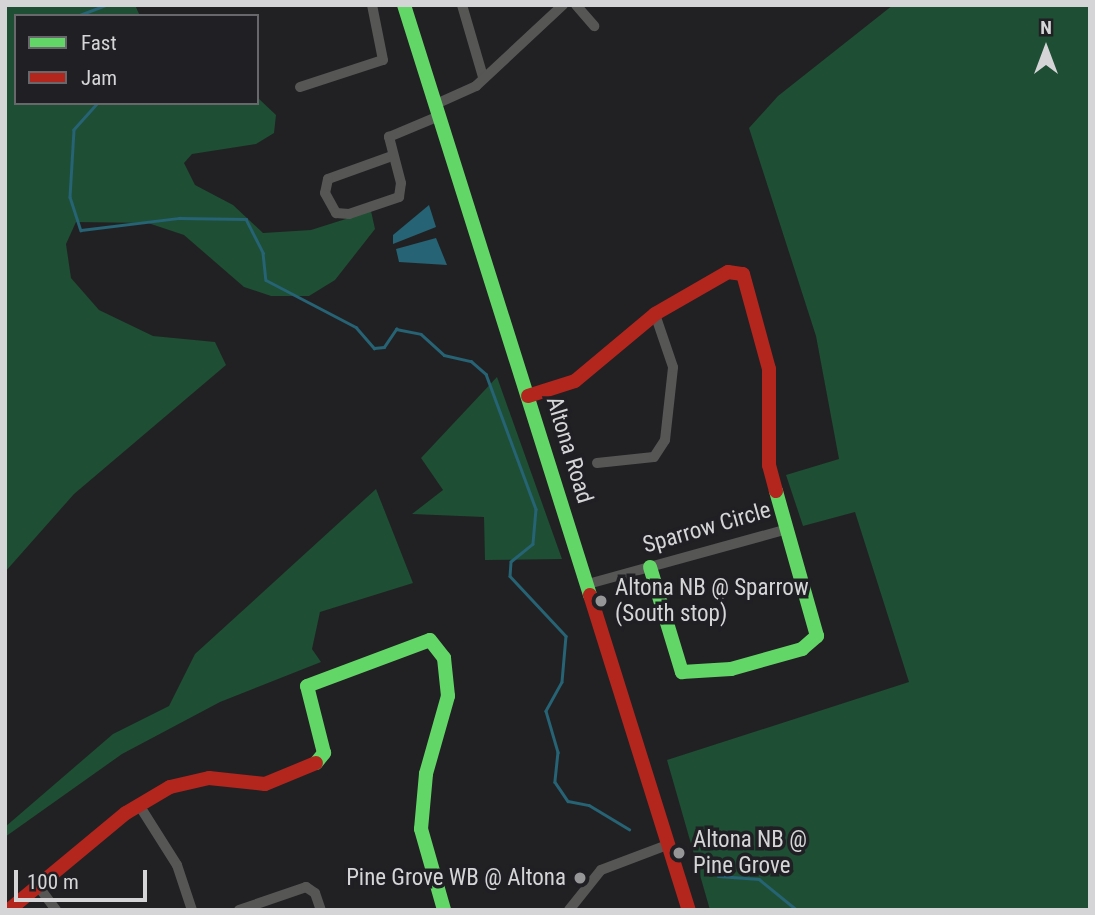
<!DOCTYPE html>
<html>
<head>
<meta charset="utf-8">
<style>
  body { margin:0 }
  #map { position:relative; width:1095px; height:915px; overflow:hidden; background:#212123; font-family:"Roboto Condensed",sans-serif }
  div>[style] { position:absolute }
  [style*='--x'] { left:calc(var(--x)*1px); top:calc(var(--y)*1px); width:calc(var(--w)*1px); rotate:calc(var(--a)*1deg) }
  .green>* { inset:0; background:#1e4e33 }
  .water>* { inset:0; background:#266374 }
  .stream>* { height:2.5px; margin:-1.25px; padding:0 1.25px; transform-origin:1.25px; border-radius:1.25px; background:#266374 }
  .street>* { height:10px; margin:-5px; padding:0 5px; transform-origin:5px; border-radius:5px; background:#565655 }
  .fast>* { height:14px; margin:-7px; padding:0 7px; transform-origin:7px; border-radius:7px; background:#63d668 }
  .jam>* { height:14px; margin:-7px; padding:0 7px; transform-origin:7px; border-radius:7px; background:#b3261e }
  .dots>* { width:19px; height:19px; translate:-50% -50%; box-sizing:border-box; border:4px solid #202024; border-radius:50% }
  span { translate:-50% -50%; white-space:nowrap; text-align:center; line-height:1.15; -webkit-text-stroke:7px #202024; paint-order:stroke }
  .street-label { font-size:23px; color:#d5d5d8 }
  .poi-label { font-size:23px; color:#d5d5d8 }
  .left { translate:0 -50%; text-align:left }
  .right { translate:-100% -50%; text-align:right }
  .frame { position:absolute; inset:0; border:7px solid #d5d5d8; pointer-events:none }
  .legend { position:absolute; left:14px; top:14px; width:245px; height:91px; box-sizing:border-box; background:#202024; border:2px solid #68686c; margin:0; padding:9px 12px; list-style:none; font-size:21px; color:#d5d5d8 }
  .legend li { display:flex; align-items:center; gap:14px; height:35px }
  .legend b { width:35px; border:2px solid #68686c }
  .north { position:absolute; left:1011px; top:14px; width:70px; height:70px; -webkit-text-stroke:5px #202024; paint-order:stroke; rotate:0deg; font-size:19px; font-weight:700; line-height:28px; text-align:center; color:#d5d5d8 }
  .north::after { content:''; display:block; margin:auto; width:24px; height:32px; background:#d5d5d8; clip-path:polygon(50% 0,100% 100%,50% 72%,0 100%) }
  .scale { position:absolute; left:14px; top:870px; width:133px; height:32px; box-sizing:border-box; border:4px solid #d5d5d8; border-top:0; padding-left:9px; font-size:21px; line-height:24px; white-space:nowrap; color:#d5d5d8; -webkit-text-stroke:5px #202024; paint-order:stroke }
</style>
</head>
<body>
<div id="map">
  <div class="green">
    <i style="clip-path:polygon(5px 5px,135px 5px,140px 16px,16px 16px,16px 103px,257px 103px,257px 97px,276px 115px,274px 133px,256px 144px,192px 154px,184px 163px,195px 185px,233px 205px,263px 233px,311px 230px,371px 211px,375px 229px,335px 280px,309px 296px,271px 296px,244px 287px,184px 235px,148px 223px,76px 222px,66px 244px,71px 278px,99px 310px,153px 336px,215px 342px,226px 365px,74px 494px,5px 572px)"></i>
    <i style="clip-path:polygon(893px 5px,1090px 5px,1090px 910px,710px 910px,667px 760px,909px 682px,855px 512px,803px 526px,786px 475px,839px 459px,816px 336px,749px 128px,778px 96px)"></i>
    <i style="clip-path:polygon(497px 377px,562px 559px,485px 560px,484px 517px,412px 514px,443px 490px,421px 458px)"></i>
    <i style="clip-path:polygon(376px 489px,413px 583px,320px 612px,312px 649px,321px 662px,220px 702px,122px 754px,5px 837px,5px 827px,113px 734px,169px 706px,195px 654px)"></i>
  </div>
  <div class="water">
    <i style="clip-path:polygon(429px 205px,436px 227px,393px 244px,393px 235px)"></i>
    <i style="clip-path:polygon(436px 238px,447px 265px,399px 262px,396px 249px)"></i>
  </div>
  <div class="stream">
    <i style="--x:77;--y:16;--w:30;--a:-21"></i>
    <i style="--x:98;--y:103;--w:36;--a:132"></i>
    <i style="--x:74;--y:130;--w:67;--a:93.4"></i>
    <i style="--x:70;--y:197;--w:35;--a:72"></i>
    <i style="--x:81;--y:230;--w:99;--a:-7"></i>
    <i style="--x:179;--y:218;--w:67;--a:0.9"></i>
    <i style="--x:246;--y:219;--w:38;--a:63"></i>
    <i style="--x:263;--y:253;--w:27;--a:84"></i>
    <i style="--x:266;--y:280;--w:102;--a:27.6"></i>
    <i style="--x:356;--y:327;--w:28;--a:49"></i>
    <i style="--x:374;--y:348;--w:10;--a:-6"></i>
    <i style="--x:384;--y:347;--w:22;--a:-56"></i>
    <i style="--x:396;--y:329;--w:25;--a:11"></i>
    <i style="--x:421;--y:334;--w:31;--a:42"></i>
    <i style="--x:444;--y:355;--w:28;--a:13"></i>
    <i style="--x:471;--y:361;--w:20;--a:41"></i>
    <i style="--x:486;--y:374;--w:144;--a:69.7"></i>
    <i style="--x:536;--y:509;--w:35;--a:95"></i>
    <i style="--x:533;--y:544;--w:28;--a:141"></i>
    <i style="--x:511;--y:562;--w:14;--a:94"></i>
    <i style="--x:510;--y:576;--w:82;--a:47"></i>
    <i style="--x:566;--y:636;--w:46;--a:95"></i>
    <i style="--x:562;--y:682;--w:33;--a:119"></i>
    <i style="--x:546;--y:711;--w:43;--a:73.7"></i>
    <i style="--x:558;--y:752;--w:30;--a:96"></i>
    <i style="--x:555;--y:782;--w:23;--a:56"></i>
    <i style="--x:568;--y:801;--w:21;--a:11"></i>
    <i style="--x:589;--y:805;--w:47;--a:31"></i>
    <i style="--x:718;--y:876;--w:41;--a:4.2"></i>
    <i style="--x:759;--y:879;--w:49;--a:39.2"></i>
  </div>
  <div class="street">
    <i style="--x:462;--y:5;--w:75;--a:73.7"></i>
    <i style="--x:576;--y:5;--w:28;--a:49"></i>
    <i style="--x:300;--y:87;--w:87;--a:-18"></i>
    <i style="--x:383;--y:60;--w:56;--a:-101.3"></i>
    <i style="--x:436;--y:104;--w:44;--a:-24.2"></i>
    <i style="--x:476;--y:86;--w:119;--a:-43"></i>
    <i style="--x:392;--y:156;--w:68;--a:160.2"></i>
    <i style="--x:328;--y:179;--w:14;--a:102"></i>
    <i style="--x:325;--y:193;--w:23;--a:61"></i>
    <i style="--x:336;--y:213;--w:13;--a:4"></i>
    <i style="--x:349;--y:214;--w:53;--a:-18.8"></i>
    <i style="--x:399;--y:197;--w:14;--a:-82"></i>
    <i style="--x:401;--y:183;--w:48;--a:-104.6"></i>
    <i style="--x:389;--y:137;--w:54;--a:-22.8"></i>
    <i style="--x:597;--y:463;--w:57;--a:-6"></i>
    <i style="--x:654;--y:457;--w:20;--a:-57"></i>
    <i style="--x:665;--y:440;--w:73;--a:-83.7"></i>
    <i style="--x:673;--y:367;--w:56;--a:-108.8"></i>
    <i style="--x:588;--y:584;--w:207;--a:-15.4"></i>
    <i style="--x:139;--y:805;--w:71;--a:57.7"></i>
    <i style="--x:177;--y:865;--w:47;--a:71.6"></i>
    <i style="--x:38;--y:886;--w:30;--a:53"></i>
    <i style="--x:239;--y:910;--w:71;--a:-18.9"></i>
    <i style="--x:306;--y:887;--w:11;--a:34"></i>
    <i style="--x:315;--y:893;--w:18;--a:71"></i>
    <i style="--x:569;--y:910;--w:51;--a:-51.3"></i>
    <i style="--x:601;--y:870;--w:71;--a:-20.7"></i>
  </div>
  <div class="fast">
    <i style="--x:404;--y:5;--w:619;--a:72.5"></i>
    <i style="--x:650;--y:567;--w:110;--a:73.1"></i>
    <i style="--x:682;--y:672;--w:49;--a:-3.5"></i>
    <i style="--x:731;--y:669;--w:74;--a:-15.7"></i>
    <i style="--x:802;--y:649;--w:20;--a:-41"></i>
    <i style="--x:817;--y:636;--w:151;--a:-105.8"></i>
    <i style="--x:316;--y:763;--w:13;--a:-51"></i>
    <i style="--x:324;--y:753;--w:69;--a:-104.2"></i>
    <i style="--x:307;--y:686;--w:131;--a:-20.5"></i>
    <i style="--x:430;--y:640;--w:23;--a:52"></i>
    <i style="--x:444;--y:658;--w:38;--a:84"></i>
    <i style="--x:448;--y:696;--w:81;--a:105.8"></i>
    <i style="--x:426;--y:774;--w:55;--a:95.2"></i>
    <i style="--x:421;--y:829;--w:84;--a:74.1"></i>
  </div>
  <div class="jam">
    <i style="--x:528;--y:396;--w:49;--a:-17.7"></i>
    <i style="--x:575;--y:381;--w:104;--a:-39.9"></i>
    <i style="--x:655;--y:314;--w:84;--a:-29.9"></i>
    <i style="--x:728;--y:272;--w:15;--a:8"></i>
    <i style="--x:743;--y:274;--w:98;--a:74.7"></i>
    <i style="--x:769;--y:369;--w:96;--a:90"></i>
    <i style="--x:769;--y:465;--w:27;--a:75"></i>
    <i style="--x:590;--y:595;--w:330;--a:72.6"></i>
    <i style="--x:9;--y:910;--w:152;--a:-39.7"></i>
    <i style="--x:126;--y:813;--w:51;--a:-30.6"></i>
    <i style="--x:170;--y:787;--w:40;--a:-13"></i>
    <i style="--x:209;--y:778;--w:56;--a:6.1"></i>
    <i style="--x:265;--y:784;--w:55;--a:-22.4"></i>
  </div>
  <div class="dots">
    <i style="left:601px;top:601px;background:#969699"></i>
    <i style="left:679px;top:853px;background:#969699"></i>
    <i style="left:580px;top:878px;background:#969699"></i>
  </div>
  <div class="street-label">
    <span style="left:569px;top:450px;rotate:73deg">Altona Road</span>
    <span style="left:707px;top:528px;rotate:-16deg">Sparrow Circle</span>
  </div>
  <div class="poi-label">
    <span class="left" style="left:615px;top:601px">Altona NB @ Sparrow<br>(South stop)</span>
    <span class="left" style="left:693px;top:853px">Altona NB @<br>Pine Grove</span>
    <span class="right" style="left:566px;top:878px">Pine Grove WB @ Altona</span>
  </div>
  <div class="frame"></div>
  <ul class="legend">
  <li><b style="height:9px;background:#63d668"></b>Fast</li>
  <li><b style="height:9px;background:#b3261e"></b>Jam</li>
  </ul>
  <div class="north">N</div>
  <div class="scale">100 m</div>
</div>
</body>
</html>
